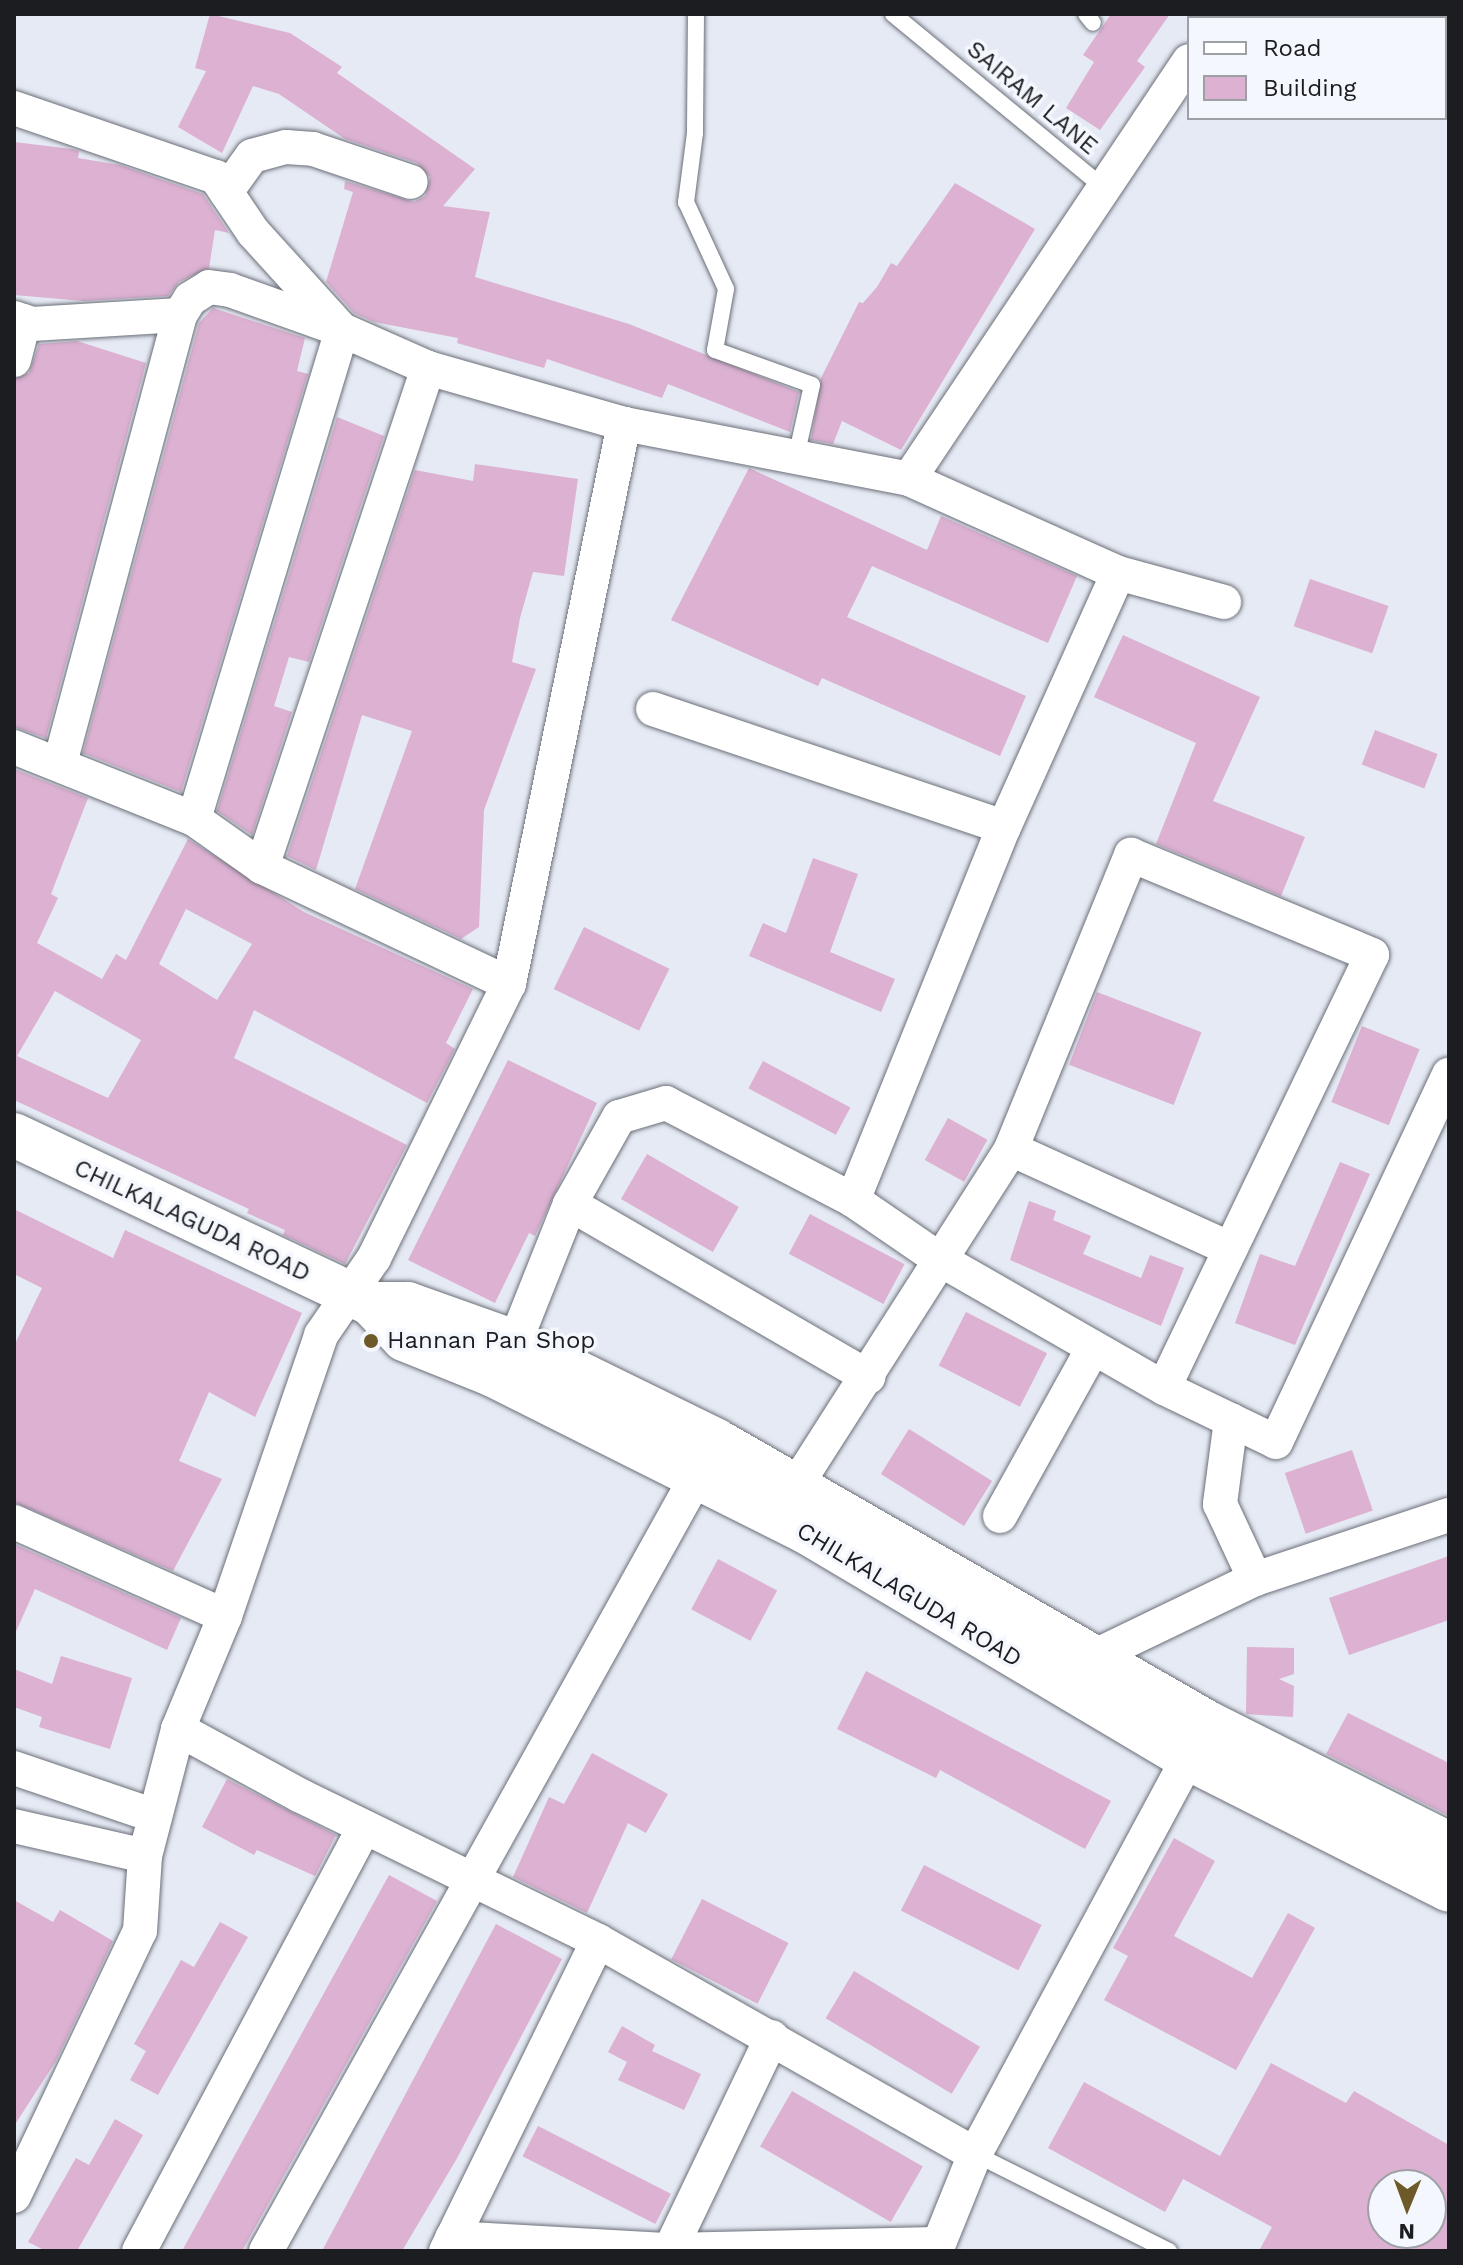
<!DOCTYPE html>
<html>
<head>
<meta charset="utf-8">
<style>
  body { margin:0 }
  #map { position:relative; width:1463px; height:2265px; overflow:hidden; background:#e5eaf4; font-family:"Work Sans",sans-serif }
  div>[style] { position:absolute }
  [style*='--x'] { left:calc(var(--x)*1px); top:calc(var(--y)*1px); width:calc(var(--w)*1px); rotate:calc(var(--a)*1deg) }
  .building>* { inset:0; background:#dcb1d2; transform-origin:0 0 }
  .roads { filter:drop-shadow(0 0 2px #6b6f78) drop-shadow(0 0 2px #6b6f78) }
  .lane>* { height:16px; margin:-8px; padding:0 8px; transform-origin:8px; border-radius:8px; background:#fff }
  .street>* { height:34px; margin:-17px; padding:0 17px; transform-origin:17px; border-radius:17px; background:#fff }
  .secondary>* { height:44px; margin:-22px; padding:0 22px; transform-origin:22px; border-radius:22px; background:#fff }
  .dots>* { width:22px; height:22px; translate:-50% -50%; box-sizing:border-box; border:4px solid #f4f7fd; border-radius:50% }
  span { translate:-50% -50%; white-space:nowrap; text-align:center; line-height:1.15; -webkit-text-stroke:7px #f4f7fd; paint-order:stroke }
  .street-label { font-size:24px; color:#1b1d20 }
  .poi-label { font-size:24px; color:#1b1d20 }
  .left { translate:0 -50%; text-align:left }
  .frame { position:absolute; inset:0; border:16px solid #1b1d20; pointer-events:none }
  .legend { position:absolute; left:1187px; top:16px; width:260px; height:104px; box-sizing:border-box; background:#f4f7fd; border:2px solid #9da0a5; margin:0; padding:10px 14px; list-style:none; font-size:24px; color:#1b1d20 }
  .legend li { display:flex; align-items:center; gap:16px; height:40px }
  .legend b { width:40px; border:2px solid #9da0a5 }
  .north { position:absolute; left:1367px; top:2169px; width:80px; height:80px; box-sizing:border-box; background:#f4f7fd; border:2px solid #9da0a5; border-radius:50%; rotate:181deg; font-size:22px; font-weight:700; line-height:32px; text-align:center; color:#1b1d20 }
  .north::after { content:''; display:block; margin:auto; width:28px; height:36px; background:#6e5a29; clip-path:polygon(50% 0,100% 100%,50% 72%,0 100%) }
</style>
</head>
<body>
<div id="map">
  <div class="building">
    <i style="clip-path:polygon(210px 14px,290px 33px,342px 67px,337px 73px,475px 169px,443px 206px,490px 212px,475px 277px,629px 324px,799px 392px,790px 432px,668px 384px,662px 398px,547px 359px,544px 368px,457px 343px,458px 338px,374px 322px,354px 313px,326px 282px,353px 192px,344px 189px,345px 181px,414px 202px,425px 196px,430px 177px,417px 163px,345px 139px,279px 94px,253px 86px,222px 153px,178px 127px,206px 71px,195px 68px)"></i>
    <i style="clip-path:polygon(1111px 14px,1170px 14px,1137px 61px,1145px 67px,1100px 130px,1066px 108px,1094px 62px,1083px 55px)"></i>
    <i style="clip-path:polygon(14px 142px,72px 149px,79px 151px,78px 158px,120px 165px,203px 194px,229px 233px,215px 230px,209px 268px,179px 282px,168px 296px,84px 301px,14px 295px)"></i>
    <i style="clip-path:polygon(955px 183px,1035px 229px,901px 450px,842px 421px,833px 444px,811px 440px,821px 378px,859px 302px,863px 303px,877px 287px,891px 263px,897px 266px)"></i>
    <i style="clip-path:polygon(213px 308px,305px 338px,297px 371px,308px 374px,181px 792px,83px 753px,199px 323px)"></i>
    <i style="clip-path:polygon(77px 341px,146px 363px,46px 738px,14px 727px,14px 379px,29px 373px,39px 344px)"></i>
    <i style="clip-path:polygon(337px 417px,384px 436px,309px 662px,289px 657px,274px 706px,292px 712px,252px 835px,217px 811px)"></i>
    <i style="clip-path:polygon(475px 464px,578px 479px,564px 576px,533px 572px,520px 618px,512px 662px,536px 669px,484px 810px,479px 927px,461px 939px,355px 889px,412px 731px,362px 715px,316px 870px,287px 856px,415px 470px,473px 481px)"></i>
    <i style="clip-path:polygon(749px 468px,927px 550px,941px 516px,1077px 576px,1048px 643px,872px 566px,847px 617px,1026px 696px,1000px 756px,822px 678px,818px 686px,671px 620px)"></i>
    <i style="left:1310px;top:579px;width:83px;height:50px;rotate:19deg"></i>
    <i style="clip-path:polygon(1123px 635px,1260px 697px,1213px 801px,1305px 837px,1281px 896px,1156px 844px,1196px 743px,1094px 697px)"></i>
    <i style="left:1375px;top:730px;width:67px;height:37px;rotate:21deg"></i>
    <i style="clip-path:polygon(evenodd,14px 769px,88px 798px,51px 894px,58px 898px,37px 943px,102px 979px,116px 954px,126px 960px,188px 839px,304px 912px,473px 989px,446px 1043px,455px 1049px,427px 1103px,254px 1010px,234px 1058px,407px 1145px,345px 1264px,283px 1235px,285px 1230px,247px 1213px,249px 1209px,14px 1100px,14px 769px,186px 909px,252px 944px,217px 1000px,159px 964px,186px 909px,14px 769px,55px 991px,141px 1040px,108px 1098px,17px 1056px,55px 991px)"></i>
    <i style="clip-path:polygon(813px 858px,858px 874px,830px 952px,895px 979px,881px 1012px,749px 956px,763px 923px,786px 933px)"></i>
    <i style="left:584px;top:927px;width:95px;height:69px;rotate:26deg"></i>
    <i style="left:1097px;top:992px;width:112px;height:78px;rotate:21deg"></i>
    <i style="left:1362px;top:1026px;width:62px;height:82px;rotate:22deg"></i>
    <i style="clip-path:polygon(508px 1060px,597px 1103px,535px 1236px,529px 1233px,495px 1303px,408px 1260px)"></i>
    <i style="left:763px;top:1061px;width:99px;height:31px;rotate:28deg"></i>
    <i style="left:948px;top:1118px;width:45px;height:48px;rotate:29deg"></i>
    <i style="left:647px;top:1154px;width:106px;height:52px;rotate:30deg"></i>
    <i style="clip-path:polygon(1340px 1162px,1370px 1174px,1295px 1345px,1235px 1323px,1260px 1254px,1295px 1266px)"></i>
    <i style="clip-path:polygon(1029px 1201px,1056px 1211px,1053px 1220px,1091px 1236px,1083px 1254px,1141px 1278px,1150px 1255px,1184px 1268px,1161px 1326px,1010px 1260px)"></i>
    <i style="clip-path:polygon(14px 1209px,113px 1258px,125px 1230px,302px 1313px,255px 1417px,209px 1392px,179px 1461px,222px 1479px,173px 1571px,14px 1502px,14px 1346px,42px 1288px,14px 1274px)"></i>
    <i style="left:810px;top:1214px;width:107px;height:45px;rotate:28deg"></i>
    <i style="left:966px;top:1312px;width:91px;height:60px;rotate:27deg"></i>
    <i style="left:909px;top:1429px;width:98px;height:53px;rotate:32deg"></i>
    <i style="left:1352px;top:1450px;width:64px;height:71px;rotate:71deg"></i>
    <i style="clip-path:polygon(14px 1544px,181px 1618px,167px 1650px,35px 1589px,14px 1636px)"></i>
    <i style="clip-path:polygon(1449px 1556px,1449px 1620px,1349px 1655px,1329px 1598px)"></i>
    <i style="left:718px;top:1559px;width:67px;height:57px;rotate:28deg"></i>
    <i style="clip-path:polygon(1247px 1647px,1294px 1648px,1294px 1674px,1279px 1679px,1294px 1686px,1293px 1717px,1246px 1714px)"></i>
    <i style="clip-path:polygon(61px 1656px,132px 1678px,110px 1749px,39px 1727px,42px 1717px,14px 1707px,14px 1669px,52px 1684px)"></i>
    <i style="clip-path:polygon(866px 1671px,1111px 1801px,1085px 1849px,940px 1770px,936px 1778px,837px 1729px)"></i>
    <i style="clip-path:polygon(1348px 1713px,1449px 1763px,1449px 1816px,1326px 1754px)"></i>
    <i style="clip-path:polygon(592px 1753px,668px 1794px,646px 1833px,628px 1823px,587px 1913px,513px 1877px,549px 1797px,564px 1804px)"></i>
    <i style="clip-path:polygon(227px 1779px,336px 1835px,315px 1876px,257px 1850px,254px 1855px,202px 1827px)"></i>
    <i style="clip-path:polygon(1174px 1838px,1215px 1861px,1174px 1936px,1252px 1978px,1288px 1913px,1315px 1928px,1236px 2070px,1104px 2000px,1128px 1956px,1113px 1948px)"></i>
    <i style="left:924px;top:1865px;width:132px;height:51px;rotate:27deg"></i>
    <i style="clip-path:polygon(389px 1875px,437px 1901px,426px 1921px,242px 2251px,182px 2251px)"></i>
    <i style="left:702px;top:1899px;width:97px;height:68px;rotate:27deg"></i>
    <i style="clip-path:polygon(14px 1900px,53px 1922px,60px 1910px,113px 1941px,56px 2061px,14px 2126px)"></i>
    <i style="clip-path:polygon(220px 1922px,248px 1937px,158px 2095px,130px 2080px,146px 2051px,134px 2044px,181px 1960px,194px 1967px)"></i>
    <i style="clip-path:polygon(496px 1924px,562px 1959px,456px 2160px,402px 2251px,322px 2251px)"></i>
    <i style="left:854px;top:1971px;width:147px;height:55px;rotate:31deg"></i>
    <i style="clip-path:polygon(622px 2026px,655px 2045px,652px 2051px,701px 2074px,684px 2110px,618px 2080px,627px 2062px,608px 2052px)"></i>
    <i style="clip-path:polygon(evenodd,1271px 2063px,1346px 2103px,1354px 2091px,1449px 2145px,1449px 2251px,1259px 2251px,1272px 2227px,1183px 2179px,1165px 2212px,1048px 2148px,1084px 2082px,1220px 2156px,1271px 2063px,1383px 2185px,1431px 2185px,1431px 2233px,1383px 2233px,1383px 2185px)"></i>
    <i style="left:792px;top:2091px;width:151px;height:64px;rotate:30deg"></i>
    <i style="clip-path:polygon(115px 2119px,143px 2135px,77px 2251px,46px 2251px,28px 2242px,76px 2158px,89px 2165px)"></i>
    <i style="left:538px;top:2126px;width:149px;height:34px;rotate:27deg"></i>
  </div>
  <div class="roads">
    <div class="lane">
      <i style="--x:696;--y:14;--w:119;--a:90.5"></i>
      <i style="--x:695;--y:133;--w:70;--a:97.4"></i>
      <i style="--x:686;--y:202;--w:96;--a:65.3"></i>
      <i style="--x:726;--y:289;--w:62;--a:100.2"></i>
      <i style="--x:715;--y:350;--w:103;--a:19.8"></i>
      <i style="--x:812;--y:385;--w:74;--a:102.5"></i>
      <i style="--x:893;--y:14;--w:273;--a:39.5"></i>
      <i style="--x:1086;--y:14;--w:11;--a:52"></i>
      <i style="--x:975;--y:2154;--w:217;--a:26.6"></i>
    </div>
    <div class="street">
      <i style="--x:1218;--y:18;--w:5;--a:-53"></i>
      <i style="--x:14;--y:108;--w:213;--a:18.9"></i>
      <i style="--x:216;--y:177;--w:66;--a:56.1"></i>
      <i style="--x:253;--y:232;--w:132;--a:47.8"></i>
      <i style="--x:342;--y:330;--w:94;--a:23.8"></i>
      <i style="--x:428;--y:368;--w:204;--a:15.9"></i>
      <i style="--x:624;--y:424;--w:290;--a:10.9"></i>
      <i style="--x:909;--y:479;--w:229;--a:24.2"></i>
      <i style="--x:1118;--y:573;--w:110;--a:15.3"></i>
      <i style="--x:226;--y:192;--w:44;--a:-54.2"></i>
      <i style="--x:252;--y:156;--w:35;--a:-15"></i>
      <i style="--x:286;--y:147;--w:27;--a:4"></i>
      <i style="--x:313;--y:149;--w:103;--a:18.6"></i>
      <i style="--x:14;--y:318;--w:19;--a:18"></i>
      <i style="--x:32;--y:324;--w:148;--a:-3.5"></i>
      <i style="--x:14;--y:360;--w:40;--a:-75.6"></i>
      <i style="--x:909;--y:479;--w:503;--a:-56.18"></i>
      <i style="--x:653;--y:709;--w:370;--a:18.6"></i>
      <i style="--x:14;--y:747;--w:194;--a:21.8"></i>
      <i style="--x:194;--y:819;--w:83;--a:35.2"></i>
      <i style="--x:262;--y:867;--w:273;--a:25.3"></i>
      <i style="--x:60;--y:763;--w:464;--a:-75"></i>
      <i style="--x:180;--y:315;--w:19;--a:-58"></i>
      <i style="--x:190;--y:299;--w:22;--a:-32"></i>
      <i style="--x:209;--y:287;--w:21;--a:8"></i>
      <i style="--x:230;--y:290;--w:119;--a:19.7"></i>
      <i style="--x:342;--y:330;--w:511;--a:106.84"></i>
      <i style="--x:262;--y:867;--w:526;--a:-71.6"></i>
      <i style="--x:1011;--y:1149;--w:241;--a:24.5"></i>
      <i style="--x:853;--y:1200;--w:402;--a:-68"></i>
      <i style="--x:1004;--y:827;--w:278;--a:-65.8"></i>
      <i style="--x:570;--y:1204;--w:345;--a:30.1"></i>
      <i style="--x:515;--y:1342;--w:149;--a:-68.3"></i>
      <i style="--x:570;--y:1204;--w:100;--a:-60.6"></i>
      <i style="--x:619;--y:1117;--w:49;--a:-16.6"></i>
      <i style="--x:666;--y:1103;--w:211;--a:27.4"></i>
      <i style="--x:853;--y:1200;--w:104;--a:34.5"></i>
      <i style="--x:939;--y:1259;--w:259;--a:29.8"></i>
      <i style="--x:1164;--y:1388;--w:124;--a:25.7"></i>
      <i style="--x:1276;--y:1442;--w:406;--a:-64.8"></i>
      <i style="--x:1231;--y:1420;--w:85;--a:97.5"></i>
      <i style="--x:1220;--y:1504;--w:83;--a:65"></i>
      <i style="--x:797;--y:1484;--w:398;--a:-57.4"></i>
      <i style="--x:1011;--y:1149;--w:318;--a:-67.8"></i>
      <i style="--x:1131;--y:855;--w:261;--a:22.5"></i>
      <i style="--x:1372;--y:955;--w:480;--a:115.7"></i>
      <i style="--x:1000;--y:1516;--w:192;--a:-61"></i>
      <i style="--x:14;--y:1522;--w:231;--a:24"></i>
      <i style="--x:1093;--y:1657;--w:180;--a:-25.7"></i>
      <i style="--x:1255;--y:1579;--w:204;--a:-18.3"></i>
      <i style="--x:178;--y:1729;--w:140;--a:28.6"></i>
      <i style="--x:301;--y:1796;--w:331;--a:26"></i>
      <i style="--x:598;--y:1941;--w:433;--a:29.5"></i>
      <i style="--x:14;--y:1768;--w:149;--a:18.8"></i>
      <i style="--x:14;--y:1826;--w:134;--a:12.9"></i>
      <i style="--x:14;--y:2196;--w:293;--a:-64.6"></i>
      <i style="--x:140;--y:1931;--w:75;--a:-86.2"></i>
      <i style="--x:145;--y:1856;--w:131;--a:-75.4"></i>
      <i style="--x:178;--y:1729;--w:122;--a:-67.4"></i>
      <i style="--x:225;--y:1616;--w:297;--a:-71.1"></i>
      <i style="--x:321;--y:1335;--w:93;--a:-55.5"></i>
      <i style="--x:374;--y:1258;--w:305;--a:-63.8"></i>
      <i style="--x:509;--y:984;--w:572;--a:-78.4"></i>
      <i style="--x:452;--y:2238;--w:218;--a:3.2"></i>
      <i style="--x:670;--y:2250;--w:266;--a:-1.3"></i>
      <i style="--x:670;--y:2250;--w:236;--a:-64.4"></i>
      <i style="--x:139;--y:2251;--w:480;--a:-62"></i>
      <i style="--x:266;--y:2251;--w:887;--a:-60.92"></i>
      <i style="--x:446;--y:2251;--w:345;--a:-63.9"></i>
      <i style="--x:936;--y:2251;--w:105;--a:-68.1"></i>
      <i style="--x:975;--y:2154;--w:450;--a:-61.7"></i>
    </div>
    <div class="secondary">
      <i style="--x:14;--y:1135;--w:395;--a:25.3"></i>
      <i style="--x:371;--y:1304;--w:48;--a:46.7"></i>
      <i style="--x:404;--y:1339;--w:96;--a:22"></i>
      <i style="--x:493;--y:1375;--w:349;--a:26.6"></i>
      <i style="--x:805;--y:1531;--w:445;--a:30.7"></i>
      <i style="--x:1188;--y:1758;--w:292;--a:26.8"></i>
      <i style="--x:371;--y:1304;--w:37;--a:0"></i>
      <i style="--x:408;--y:1304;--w:114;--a:19.6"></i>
      <i style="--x:515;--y:1342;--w:223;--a:26.1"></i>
      <i style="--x:715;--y:1440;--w:568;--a:29.86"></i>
      <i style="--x:1208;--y:1723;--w:270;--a:26.7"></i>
    </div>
  </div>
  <div class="dots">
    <i style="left:371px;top:1341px;background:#6e5a29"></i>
  </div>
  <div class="street-label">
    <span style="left:1032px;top:98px;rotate:40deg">SAIRAM LANE</span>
    <span style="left:192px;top:1221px;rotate:25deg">CHILKALAGUDA ROAD</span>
    <span style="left:909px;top:1595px;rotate:31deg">CHILKALAGUDA ROAD</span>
  </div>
  <div class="poi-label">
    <span class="left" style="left:387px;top:1341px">Hannan Pan Shop</span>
  </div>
  <div class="frame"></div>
  <ul class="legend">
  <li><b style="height:10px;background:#fff"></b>Road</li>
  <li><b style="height:22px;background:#dcb1d2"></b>Building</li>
  </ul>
  <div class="north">N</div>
</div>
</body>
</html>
